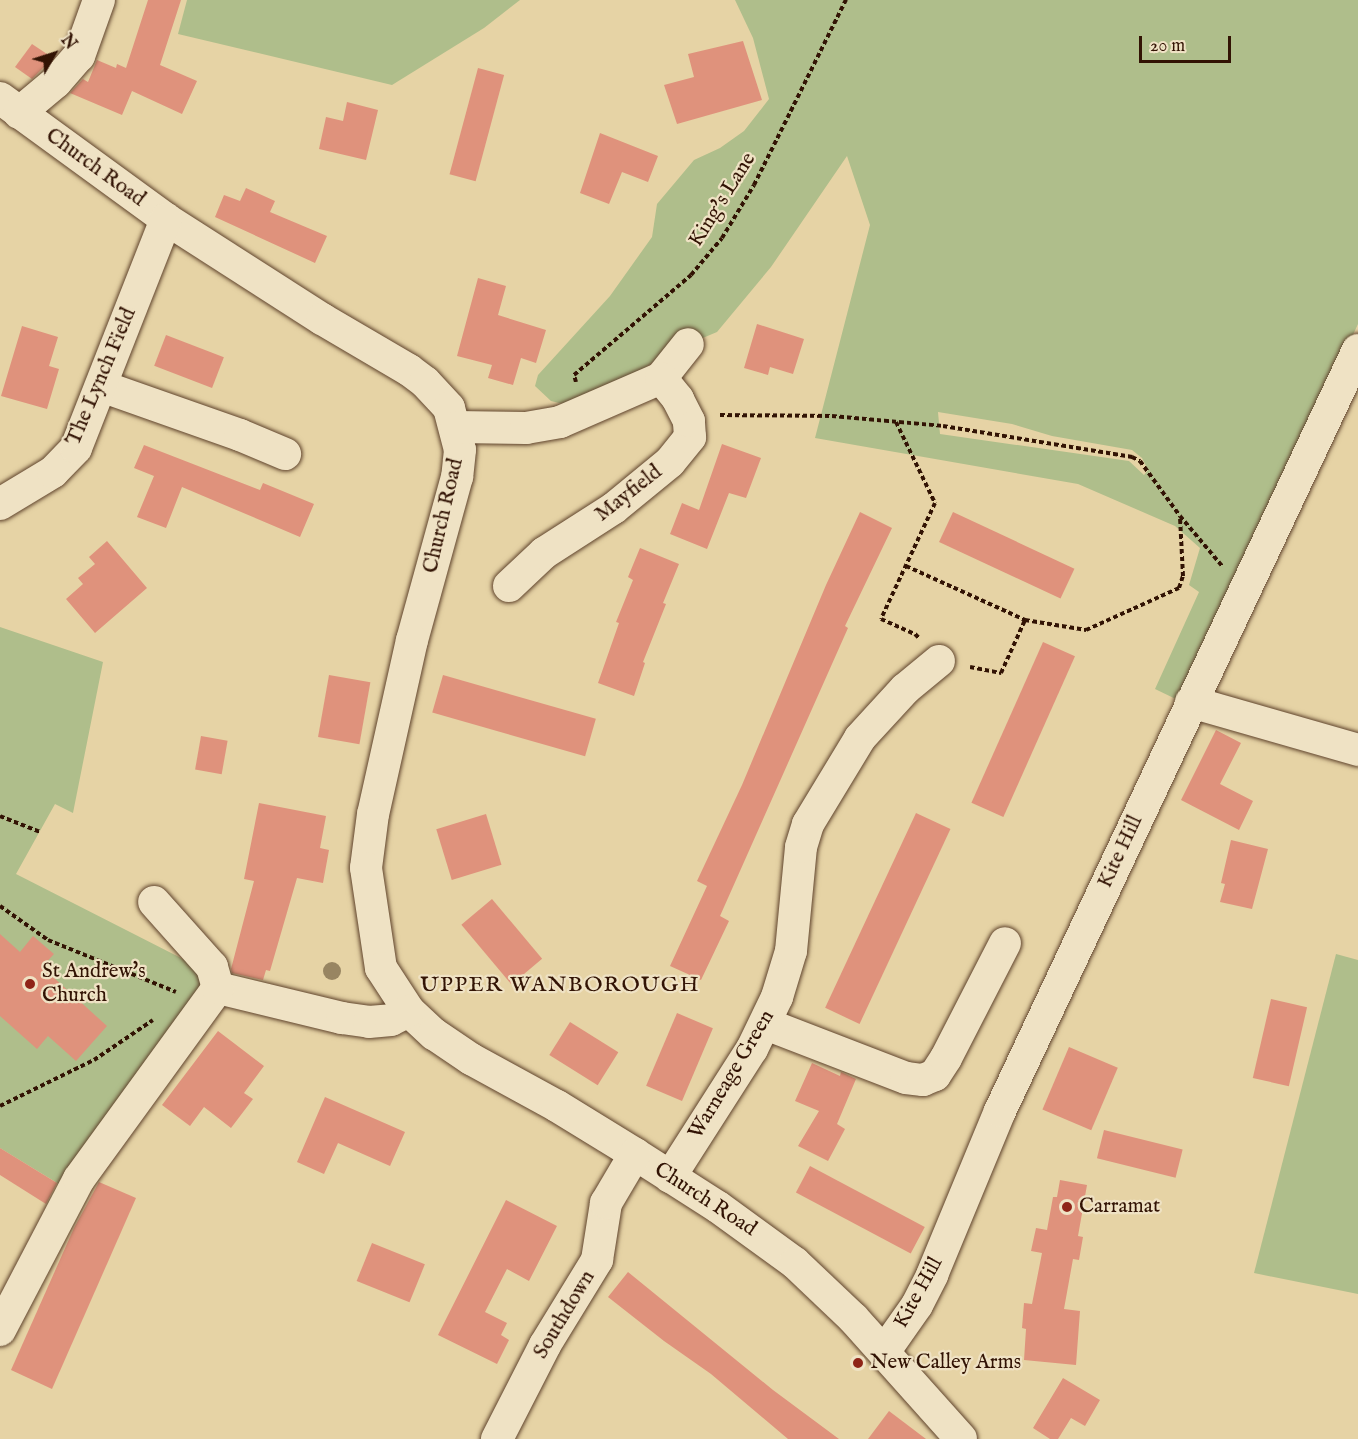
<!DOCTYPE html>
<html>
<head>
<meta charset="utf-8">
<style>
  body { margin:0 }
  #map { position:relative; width:1358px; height:1439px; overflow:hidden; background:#e6d3a5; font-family:"IM FELL English",serif }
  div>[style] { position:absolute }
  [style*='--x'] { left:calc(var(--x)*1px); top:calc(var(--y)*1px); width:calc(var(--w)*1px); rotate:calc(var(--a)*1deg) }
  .green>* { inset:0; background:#afbe8b }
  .building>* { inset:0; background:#df927c; transform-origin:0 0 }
  .path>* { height:4px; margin-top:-2px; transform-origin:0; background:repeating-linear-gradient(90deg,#321304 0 4.5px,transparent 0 7.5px) }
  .roads { filter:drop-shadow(0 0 2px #5f432c) drop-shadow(0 0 2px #5f432c) }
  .minor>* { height:32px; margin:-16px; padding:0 16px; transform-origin:16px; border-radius:16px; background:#efe2c4 }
  .trees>* { width:18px; height:18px; margin:-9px; border-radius:50%; background:#988562 }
  .dots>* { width:16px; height:16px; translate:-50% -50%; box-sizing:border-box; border:3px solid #efe2c4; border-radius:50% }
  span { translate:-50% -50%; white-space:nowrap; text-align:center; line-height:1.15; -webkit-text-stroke:4.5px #efe2c4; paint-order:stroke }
  .street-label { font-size:21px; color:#321304 }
  .poi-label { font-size:21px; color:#321304 }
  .left { translate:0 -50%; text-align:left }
  .neighbourhood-label { font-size:22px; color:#321304; letter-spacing:1.5px }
  .north { position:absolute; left:24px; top:24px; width:60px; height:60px; -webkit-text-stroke:4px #efe2c4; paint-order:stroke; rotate:51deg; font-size:16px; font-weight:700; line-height:24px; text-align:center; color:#321304 }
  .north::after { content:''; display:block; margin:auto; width:21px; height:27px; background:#321304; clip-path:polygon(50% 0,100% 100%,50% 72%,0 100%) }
  .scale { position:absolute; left:1139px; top:36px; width:92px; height:27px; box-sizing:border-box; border:3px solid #321304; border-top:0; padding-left:8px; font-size:18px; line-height:21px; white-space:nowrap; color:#321304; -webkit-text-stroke:4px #efe2c4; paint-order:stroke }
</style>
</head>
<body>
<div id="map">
  <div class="green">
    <i style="clip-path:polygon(187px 0,520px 0,484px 28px,392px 85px,178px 34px)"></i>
    <i style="clip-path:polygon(evenodd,735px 0,1358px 0,1358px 324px,1182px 702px,1155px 689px,1199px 592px,1189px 585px,1200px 548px,1175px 526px,1078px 484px,815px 438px,870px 225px,847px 156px,771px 267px,717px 332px,667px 353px,607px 393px,567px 405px,551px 401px,535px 386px,538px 375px,610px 296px,652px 237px,657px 204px,694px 160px,720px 148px,744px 131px,769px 99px,753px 38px,735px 0,938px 412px,1012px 424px,1052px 436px,1132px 450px,1142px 458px,1148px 470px,1144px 475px,1129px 461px,940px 434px,938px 412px)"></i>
    <i style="clip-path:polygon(0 627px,103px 662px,73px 813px,55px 804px,16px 874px,181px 958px,196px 967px,202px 988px,67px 1189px,0 1148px)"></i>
    <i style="clip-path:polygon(1336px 954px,1358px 960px,1358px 1294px,1254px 1273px)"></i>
  </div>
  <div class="building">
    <i style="clip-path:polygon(148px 0,181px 0,160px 65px,197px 81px,182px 114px,132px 91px,122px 115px,70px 93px,83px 79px,88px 82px,97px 60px,116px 68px,117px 64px,126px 68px)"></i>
    <i style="clip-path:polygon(743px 41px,762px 100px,677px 124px,664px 85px,694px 77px,688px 54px)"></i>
    <i style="clip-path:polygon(32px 44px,53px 58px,32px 79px,15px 67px)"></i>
    <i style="left:478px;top:68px;width:27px;height:110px;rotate:15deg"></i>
    <i style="clip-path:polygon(347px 102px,378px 110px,366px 160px,319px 149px,326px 117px,343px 121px)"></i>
    <i style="clip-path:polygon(600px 133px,658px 156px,648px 182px,622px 172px,609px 204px,580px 193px)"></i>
    <i style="clip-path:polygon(246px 188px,275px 201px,270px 212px,327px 236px,315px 263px,215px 217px,224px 195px,240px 201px)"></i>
    <i style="clip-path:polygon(478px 278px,506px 286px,498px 315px,546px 330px,536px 363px,521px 358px,513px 385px,488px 378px,492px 365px,457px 356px)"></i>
    <i style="clip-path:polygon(757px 324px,804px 339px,793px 374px,770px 367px,768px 375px,744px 368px)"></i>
    <i style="clip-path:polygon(22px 326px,58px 337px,49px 366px,59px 369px,47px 409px,1px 396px)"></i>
    <i style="left:166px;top:335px;width:62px;height:33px;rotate:21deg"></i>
    <i style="clip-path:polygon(722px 444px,761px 458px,746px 498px,729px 493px,707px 549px,670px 534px,682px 503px,699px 510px)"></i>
    <i style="clip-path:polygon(144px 445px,260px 490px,263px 483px,314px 504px,300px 537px,182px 487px,166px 528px,137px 517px,154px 476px,134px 468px)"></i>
    <i style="clip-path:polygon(860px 512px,892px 528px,845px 626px,848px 628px,720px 916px,729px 921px,701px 980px,670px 966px,707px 886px,697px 881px,742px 785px,826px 585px)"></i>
    <i style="left:953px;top:512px;width:134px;height:33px;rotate:25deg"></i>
    <i style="clip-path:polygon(107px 541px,147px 588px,95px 633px,66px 599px,83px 584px,78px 578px,95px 564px,89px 557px)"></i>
    <i style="clip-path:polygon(640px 548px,679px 564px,663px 603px,666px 604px,643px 662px,645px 663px,634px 696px,598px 683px,619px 623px,616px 622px,633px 580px,628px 577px)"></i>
    <i style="left:1043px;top:642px;width:35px;height:176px;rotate:24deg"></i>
    <i style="left:329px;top:675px;width:42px;height:63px;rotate:10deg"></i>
    <i style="left:443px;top:675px;width:159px;height:39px;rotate:16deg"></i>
    <i style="clip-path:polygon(1216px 730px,1241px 743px,1220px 784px,1253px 801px,1239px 830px,1181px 800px)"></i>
    <i style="left:201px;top:736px;width:27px;height:34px;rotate:10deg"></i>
    <i style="clip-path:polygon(259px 803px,326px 816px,320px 848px,329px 850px,323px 883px,297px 878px,270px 971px,266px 970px,263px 980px,232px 973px,231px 969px,254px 881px,244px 879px)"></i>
    <i style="left:916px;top:813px;width:38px;height:215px;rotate:25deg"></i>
    <i style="left:486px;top:814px;width:53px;height:52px;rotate:73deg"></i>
    <i style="clip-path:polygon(1231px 840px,1268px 849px,1252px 909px,1220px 902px,1225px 884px,1221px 883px)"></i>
    <i style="left:492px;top:899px;width:78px;height:40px;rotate:50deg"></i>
    <i style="clip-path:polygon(0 934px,20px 952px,33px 936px,54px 954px,42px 967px,107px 1026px,76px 1061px,48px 1036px,37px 1049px,0 1016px)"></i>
    <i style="left:1271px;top:999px;width:37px;height:81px;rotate:13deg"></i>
    <i style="left:677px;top:1013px;width:39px;height:79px;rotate:23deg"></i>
    <i style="left:570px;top:1022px;width:57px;height:39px;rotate:32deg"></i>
    <i style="clip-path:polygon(218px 1031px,264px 1066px,244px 1093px,253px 1099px,231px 1128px,204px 1107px,190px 1126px,162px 1105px)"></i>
    <i style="left:1069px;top:1047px;width:53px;height:68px;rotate:23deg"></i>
    <i style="clip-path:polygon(812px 1063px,840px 1076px,841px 1072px,856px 1079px,837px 1124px,845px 1129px,828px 1161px,798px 1146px,819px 1111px,795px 1101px)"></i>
    <i style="clip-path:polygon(325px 1097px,405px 1132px,390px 1166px,338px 1143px,324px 1174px,297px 1162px)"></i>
    <i style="left:1104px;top:1130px;width:81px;height:29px;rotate:14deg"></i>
    <i style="clip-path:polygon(0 1148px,57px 1183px,46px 1204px,0 1175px)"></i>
    <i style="left:810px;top:1166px;width:130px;height:30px;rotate:28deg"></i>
    <i style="clip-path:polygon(1060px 1180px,1087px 1185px,1078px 1236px,1083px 1237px,1079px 1260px,1073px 1259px,1064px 1309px,1080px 1311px,1076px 1365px,1024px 1360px,1026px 1329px,1022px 1328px,1024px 1303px,1032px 1304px,1042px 1253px,1031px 1251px,1036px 1228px,1047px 1230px,1053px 1197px,1057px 1197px)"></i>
    <i style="clip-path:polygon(99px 1182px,136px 1198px,52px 1389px,11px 1370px,74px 1228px)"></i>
    <i style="clip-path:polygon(506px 1200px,557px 1226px,529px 1281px,507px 1269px,485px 1312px,507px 1323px,501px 1335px,509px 1340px,497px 1364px,438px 1335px)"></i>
    <i style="left:372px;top:1243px;width:57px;height:41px;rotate:22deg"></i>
    <i style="clip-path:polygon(628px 1272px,773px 1390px,839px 1439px,788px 1439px,711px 1374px,664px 1341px,608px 1297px)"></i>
    <i style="clip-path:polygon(1063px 1378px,1100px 1400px,1085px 1426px,1071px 1418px,1058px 1439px,1050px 1439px,1033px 1428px)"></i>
    <i style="clip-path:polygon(889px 1411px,926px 1439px,868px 1439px)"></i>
  </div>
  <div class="path">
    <i style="--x:576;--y:382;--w:7;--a:-106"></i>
    <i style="--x:574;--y:375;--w:154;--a:-40.5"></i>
    <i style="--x:691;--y:275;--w:48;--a:-50"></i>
    <i style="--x:722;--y:238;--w:62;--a:-58.9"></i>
    <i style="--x:754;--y:185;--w:207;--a:-63.6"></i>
    <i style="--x:720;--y:415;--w:112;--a:0.5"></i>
    <i style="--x:832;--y:416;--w:111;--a:5.1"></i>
    <i style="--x:943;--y:426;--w:192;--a:9.3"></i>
    <i style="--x:1132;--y:457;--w:9;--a:27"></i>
    <i style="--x:1140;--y:461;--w:68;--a:54"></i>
    <i style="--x:1180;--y:516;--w:67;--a:49.9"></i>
    <i style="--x:896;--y:422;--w:90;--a:64.3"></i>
    <i style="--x:935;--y:503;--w:128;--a:115"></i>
    <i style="--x:881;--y:619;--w:37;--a:24"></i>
    <i style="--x:915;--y:634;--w:6;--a:45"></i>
    <i style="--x:906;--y:566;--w:131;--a:24.4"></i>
    <i style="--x:970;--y:667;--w:32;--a:11"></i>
    <i style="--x:1001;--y:673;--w:58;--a:-65.6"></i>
    <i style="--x:1025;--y:620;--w:62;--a:9.3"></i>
    <i style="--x:1086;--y:630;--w:102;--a:-24.3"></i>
    <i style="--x:1179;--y:588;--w:13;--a:-72"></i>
    <i style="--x:1183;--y:576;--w:60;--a:-92.9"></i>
    <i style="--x:0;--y:816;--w:43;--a:21.8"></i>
    <i style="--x:0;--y:906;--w:59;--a:35.3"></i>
    <i style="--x:48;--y:940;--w:138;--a:22.1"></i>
    <i style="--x:0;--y:1106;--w:105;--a:-26.1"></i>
    <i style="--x:94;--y:1060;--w:71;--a:-34.1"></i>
  </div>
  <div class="roads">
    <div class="minor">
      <i style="--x:0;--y:98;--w:205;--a:36.1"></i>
      <i style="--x:166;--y:219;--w:185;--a:32.7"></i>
      <i style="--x:322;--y:319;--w:101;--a:30.4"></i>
      <i style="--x:409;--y:370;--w:20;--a:37"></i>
      <i style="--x:425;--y:382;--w:35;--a:47"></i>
      <i style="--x:449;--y:408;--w:43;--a:75.3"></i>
      <i style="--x:460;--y:450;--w:27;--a:96"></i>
      <i style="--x:457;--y:477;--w:169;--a:105.4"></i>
      <i style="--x:412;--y:640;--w:178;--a:102.6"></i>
      <i style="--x:373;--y:814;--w:54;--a:97.4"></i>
      <i style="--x:366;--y:868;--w:101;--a:81.5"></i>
      <i style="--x:381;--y:968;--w:51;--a:56.9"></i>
      <i style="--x:409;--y:1011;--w:34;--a:43"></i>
      <i style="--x:434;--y:1034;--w:45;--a:34"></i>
      <i style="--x:471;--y:1059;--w:98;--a:28.7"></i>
      <i style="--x:557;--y:1106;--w:92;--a:31.6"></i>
      <i style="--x:635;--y:1154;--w:98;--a:32.6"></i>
      <i style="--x:718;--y:1207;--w:95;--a:36"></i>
      <i style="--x:795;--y:1263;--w:80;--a:43.5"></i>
      <i style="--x:853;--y:1318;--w:162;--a:48.2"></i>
      <i style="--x:19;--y:113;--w:48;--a:-40"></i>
      <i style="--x:56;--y:82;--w:35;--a:-49"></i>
      <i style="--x:79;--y:56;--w:59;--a:-70.3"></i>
      <i style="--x:101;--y:386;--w:147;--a:19.4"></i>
      <i style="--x:240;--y:435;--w:49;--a:22.9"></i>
      <i style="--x:456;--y:427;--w:70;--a:0.8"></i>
      <i style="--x:526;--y:428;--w:35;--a:-10"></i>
      <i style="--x:560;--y:422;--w:110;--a:-23.5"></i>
      <i style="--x:661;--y:378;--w:43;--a:-51.5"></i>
      <i style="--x:0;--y:504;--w:62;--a:-31.1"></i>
      <i style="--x:53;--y:472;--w:33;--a:-46"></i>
      <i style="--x:76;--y:448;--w:246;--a:-68.5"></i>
      <i style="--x:509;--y:586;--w:48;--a:-43.3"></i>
      <i style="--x:544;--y:553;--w:83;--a:-32.7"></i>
      <i style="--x:614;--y:508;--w:72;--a:-39.4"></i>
      <i style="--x:670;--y:462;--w:32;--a:-51"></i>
      <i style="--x:690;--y:437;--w:16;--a:-94"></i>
      <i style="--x:689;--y:421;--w:25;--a:-117"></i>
      <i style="--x:678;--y:399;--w:27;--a:-129"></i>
      <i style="--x:1191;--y:702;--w:174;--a:16"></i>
      <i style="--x:218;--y:988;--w:128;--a:13.6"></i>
      <i style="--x:342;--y:1018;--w:27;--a:8"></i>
      <i style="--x:369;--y:1022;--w:22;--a:-5"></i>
      <i style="--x:391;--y:1020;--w:20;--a:-27"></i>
      <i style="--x:766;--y:1024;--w:150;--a:21.1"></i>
      <i style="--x:906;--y:1078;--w:17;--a:7"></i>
      <i style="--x:923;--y:1080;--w:13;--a:-23"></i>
      <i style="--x:935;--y:1075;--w:20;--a:-57"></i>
      <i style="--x:946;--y:1058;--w:129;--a:-62.8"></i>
      <i style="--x:670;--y:1177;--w:152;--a:-57.4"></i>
      <i style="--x:752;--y:1049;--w:58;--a:-64.3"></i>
      <i style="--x:777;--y:997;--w:48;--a:-73.1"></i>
      <i style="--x:791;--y:951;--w:104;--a:-84.5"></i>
      <i style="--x:801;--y:847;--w:24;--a:-73"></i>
      <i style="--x:808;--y:824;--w:100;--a:-58.8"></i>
      <i style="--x:860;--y:738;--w:67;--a:-47.4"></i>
      <i style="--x:905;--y:689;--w:44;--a:-39.5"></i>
      <i style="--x:0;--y:1330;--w:170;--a:-62.4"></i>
      <i style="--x:79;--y:1179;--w:236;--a:-54"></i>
      <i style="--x:218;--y:988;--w:22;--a:-106"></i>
      <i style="--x:212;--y:967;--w:87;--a:-131.7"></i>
      <i style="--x:884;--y:1352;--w:57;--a:-54.9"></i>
      <i style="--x:917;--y:1305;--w:34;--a:-63"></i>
      <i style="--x:932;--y:1275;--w:178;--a:-67.5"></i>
      <i style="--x:1000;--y:1111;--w:841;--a:-64.81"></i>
      <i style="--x:497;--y:1439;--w:106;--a:-62.9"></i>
      <i style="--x:545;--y:1345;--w:100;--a:-58.5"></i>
      <i style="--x:597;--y:1260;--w:58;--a:-81"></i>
      <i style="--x:606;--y:1203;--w:57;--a:-59.4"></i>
    </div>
  </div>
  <div class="trees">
    <i style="left:332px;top:971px"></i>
  </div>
  <div class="dots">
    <i style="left:30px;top:984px;background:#8f2418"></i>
    <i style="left:1067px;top:1207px;background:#8f2418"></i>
    <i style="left:858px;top:1363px;background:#8f2418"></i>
  </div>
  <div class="street-label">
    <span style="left:95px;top:168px;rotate:36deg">Church Road</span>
    <span style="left:723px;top:200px;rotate:-58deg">King's Lane</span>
    <span style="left:102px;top:377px;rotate:-67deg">The Lynch Field</span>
    <span style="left:629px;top:494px;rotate:-38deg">Mayfield</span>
    <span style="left:444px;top:516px;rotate:-77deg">Church Road</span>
    <span style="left:1121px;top:852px;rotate:-65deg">Kite Hill</span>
    <span style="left:732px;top:1075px;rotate:-59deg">Warneage Green</span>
    <span style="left:705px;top:1200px;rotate:33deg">Church Road</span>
    <span style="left:919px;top:1293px;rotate:-61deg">Kite Hill</span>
    <span style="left:565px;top:1315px;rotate:-59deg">Southdown</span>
  </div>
  <div class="poi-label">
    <span class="left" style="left:42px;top:984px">St Andrew's<br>Church</span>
    <span class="left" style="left:1079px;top:1207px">Carramat</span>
    <span class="left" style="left:870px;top:1363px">New Calley Arms</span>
  </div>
  <div class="neighbourhood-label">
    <span style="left:560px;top:986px">UPPER WANBOROUGH</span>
  </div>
  <div class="north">N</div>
  <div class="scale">20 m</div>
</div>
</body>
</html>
